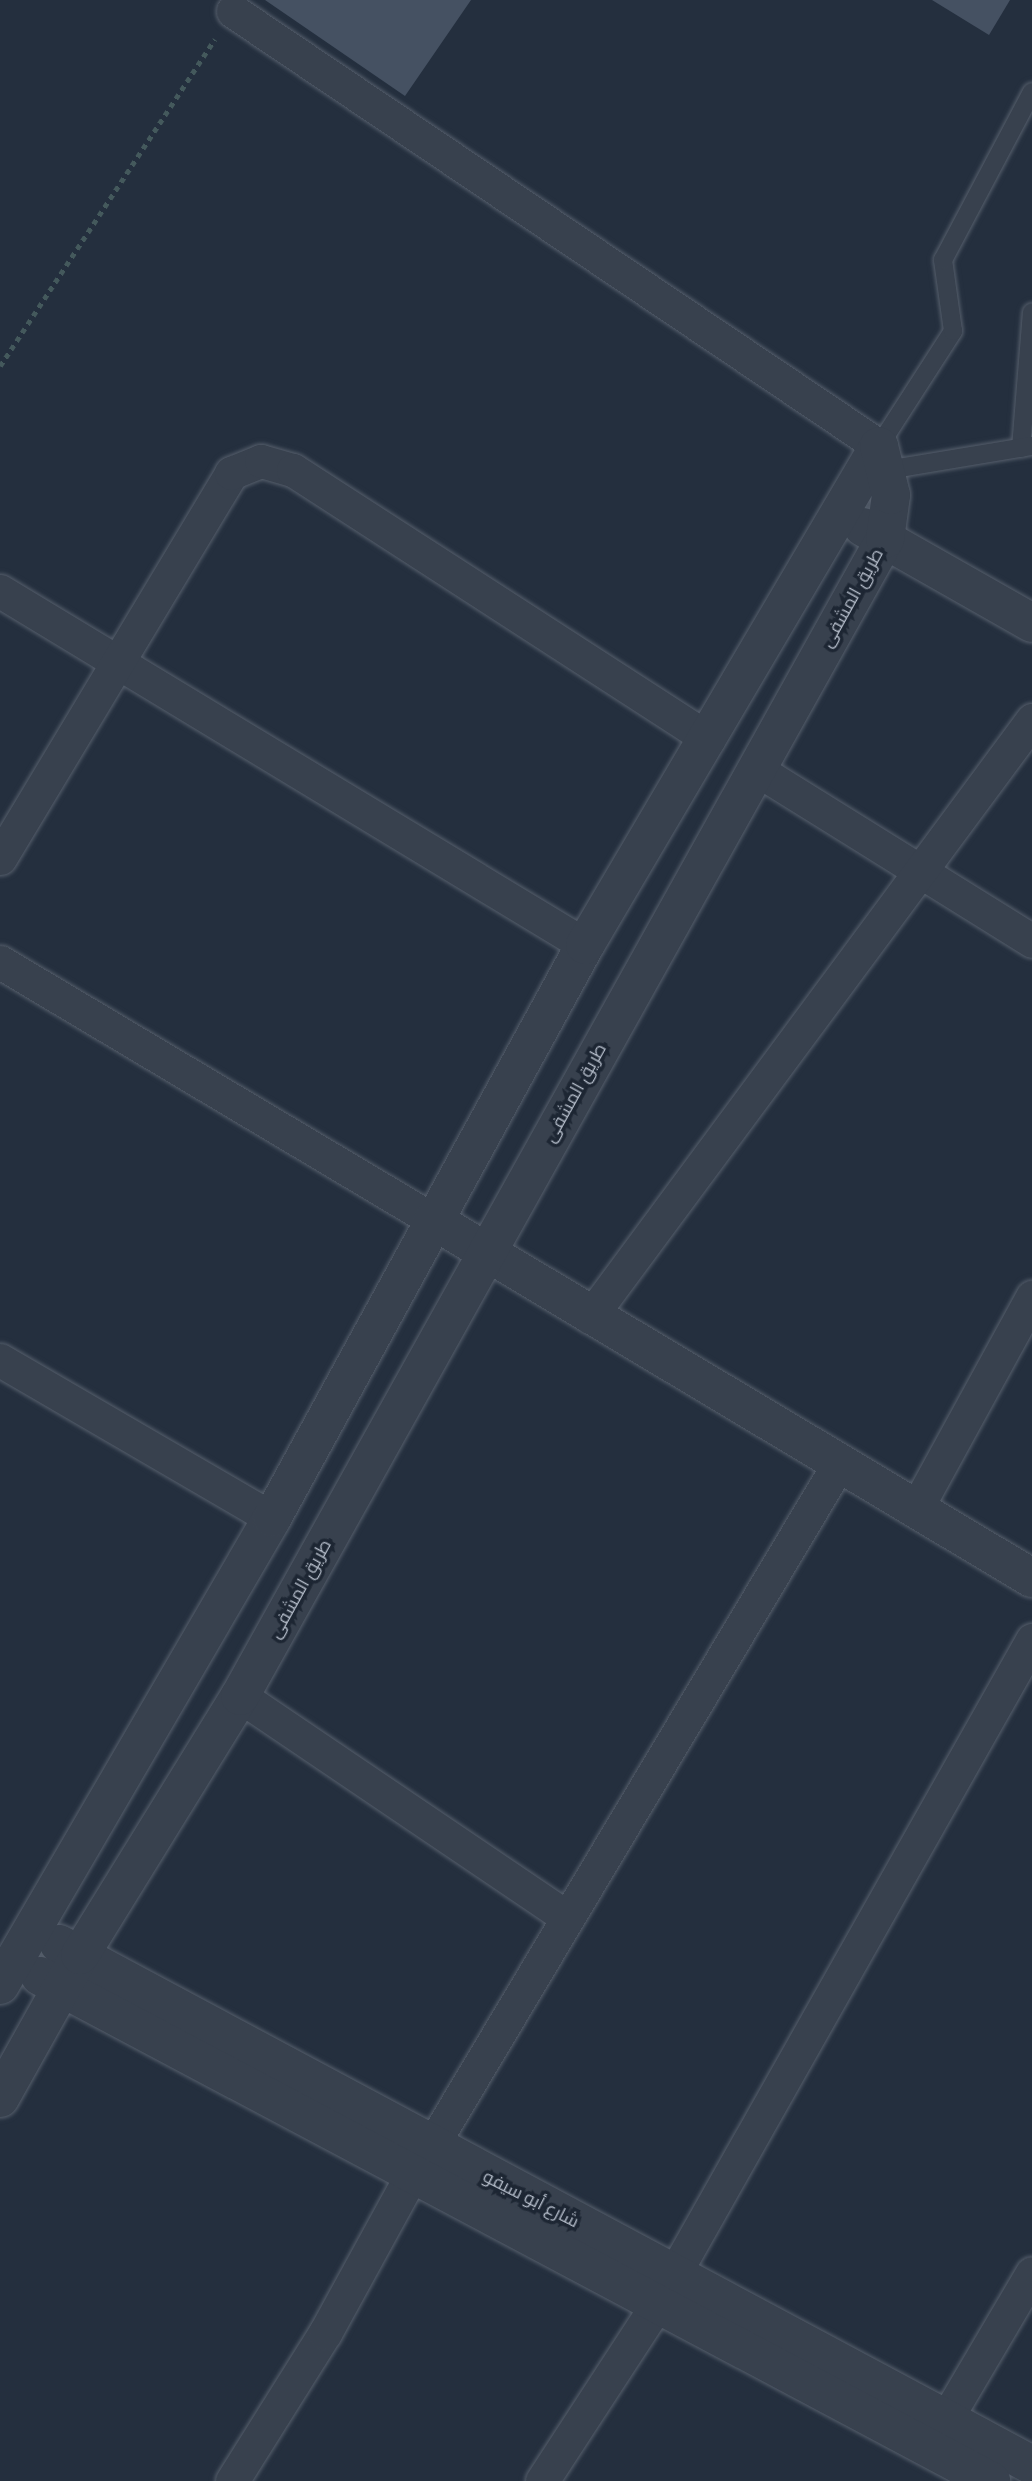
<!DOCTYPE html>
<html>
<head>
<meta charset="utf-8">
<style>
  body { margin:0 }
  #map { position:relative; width:1032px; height:2481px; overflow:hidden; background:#242f3e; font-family:Signika,Cairo,sans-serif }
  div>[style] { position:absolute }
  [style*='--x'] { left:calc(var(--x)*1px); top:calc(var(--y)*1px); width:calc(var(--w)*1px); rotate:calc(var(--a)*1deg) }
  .building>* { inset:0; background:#455162 }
  .path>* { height:4.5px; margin-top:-2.25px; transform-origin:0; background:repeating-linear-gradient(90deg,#44595c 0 5px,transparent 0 10px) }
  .roads { filter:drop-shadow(0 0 2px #565f6c) drop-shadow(0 0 2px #565f6c) }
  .service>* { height:18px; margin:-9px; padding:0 9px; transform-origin:9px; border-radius:9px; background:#38414e }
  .minor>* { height:33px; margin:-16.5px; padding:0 16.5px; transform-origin:16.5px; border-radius:16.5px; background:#38414e }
  .tertiary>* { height:38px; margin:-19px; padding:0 19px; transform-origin:19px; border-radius:19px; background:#38414e }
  span { translate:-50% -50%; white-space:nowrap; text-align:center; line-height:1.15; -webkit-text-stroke:7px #1d2633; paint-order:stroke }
  .street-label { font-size:18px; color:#b4bcc9 }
</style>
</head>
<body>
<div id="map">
  <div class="building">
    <i style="clip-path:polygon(265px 0,471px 0,405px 96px)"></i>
    <i style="clip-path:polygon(932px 0,1010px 0,989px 35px)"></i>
  </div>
  <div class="path">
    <i style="--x:0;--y:366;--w:391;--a:-56.7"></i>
  </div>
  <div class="roads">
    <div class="service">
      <i style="--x:879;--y:446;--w:137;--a:-57.2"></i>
      <i style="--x:953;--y:331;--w:72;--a:-98"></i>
      <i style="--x:943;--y:260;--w:190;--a:-62.1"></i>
      <i style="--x:1021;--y:448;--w:136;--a:-85.4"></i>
      <i style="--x:887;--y:470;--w:147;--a:-9.4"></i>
    </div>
    <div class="minor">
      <i style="--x:233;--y:11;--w:779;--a:33.96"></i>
      <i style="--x:0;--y:591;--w:684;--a:31.18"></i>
      <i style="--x:756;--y:769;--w:325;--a:31.9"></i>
      <i style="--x:0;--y:858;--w:449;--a:-59"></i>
      <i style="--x:231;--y:473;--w:32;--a:-22"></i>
      <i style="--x:261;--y:461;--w:33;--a:16"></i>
      <i style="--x:293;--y:470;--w:495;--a:32.9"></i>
      <i style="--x:0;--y:962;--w:504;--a:30.79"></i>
      <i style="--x:590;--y:1317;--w:743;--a:-53.48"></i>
      <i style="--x:0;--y:1360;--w:315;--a:30.2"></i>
      <i style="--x:916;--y:1509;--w:242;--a:-61.3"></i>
      <i style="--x:240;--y:1696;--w:395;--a:34.1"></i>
      <i style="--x:431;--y:2147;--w:794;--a:-59.17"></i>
      <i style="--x:946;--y:2419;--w:169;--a:-59.5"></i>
      <i style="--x:232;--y:2481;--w:175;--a:-57.9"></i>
      <i style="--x:325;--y:2333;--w:179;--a:-61.3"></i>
      <i style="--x:542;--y:2481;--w:209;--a:-56.9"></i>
      <i style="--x:656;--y:2306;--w:765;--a:-60.55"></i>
    </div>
    <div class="tertiary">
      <i style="--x:863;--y:527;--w:194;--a:29.6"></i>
      <i style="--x:433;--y:1220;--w:698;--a:30.87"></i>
      <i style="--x:59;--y:1944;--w:1104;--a:28.17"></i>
      <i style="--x:40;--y:1976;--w:1077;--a:27.97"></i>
      <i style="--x:0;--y:1985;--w:540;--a:-59.78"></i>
      <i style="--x:272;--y:1518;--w:653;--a:-61.35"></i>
      <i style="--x:585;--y:945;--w:579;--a:-59.49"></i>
      <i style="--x:0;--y:2098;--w:164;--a:-60.8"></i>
      <i style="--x:80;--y:1955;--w:304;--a:-58.3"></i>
      <i style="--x:240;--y:1696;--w:1325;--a:-60.86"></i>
      <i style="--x:885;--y:539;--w:44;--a:-82.2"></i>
      <i style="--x:891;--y:495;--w:50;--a:-103.8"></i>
    </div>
  </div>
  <div class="street-label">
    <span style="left:852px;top:598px;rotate:-61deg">طريق المشفى</span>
    <span style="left:575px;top:1093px;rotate:-61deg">طريق المشفى</span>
    <span style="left:300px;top:1589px;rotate:-61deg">طريق المشفى</span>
    <span style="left:531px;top:2199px;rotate:27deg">شارع أبو سيفو</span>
  </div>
</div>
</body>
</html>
